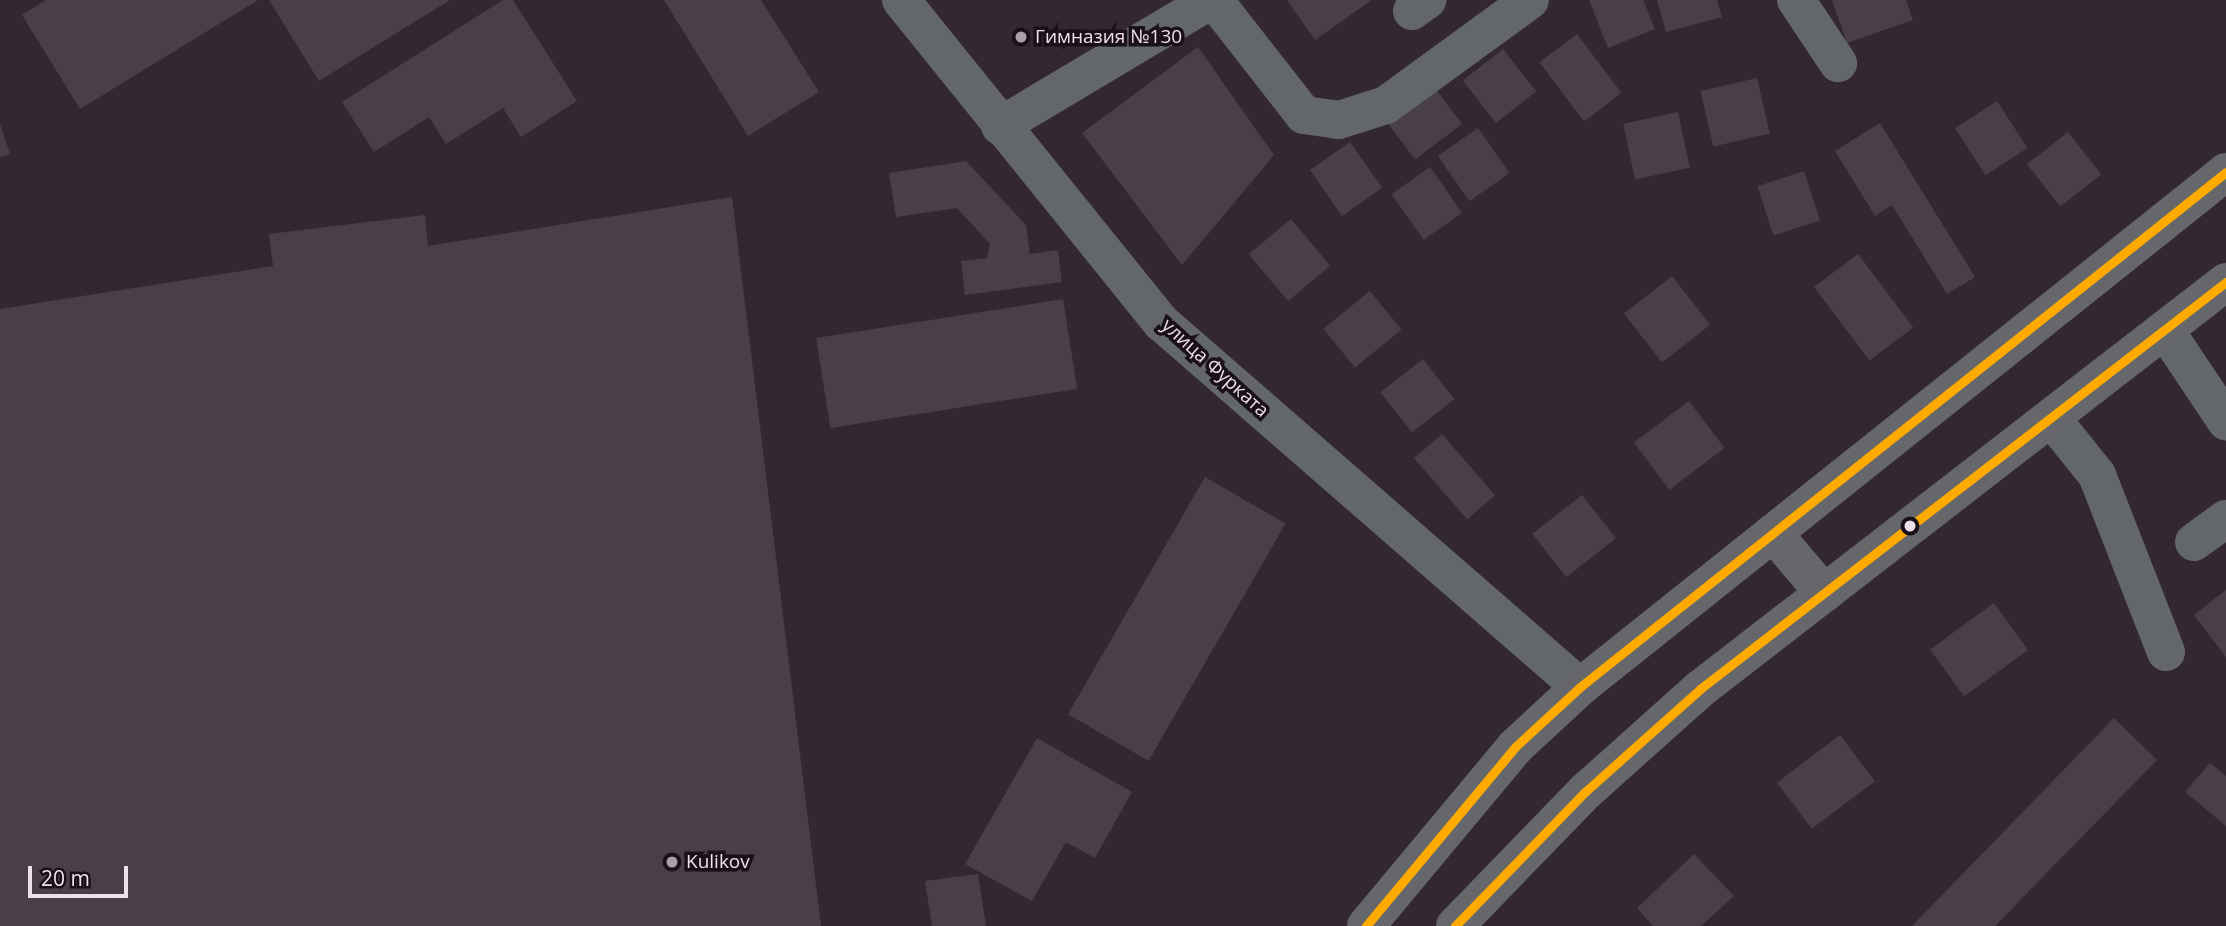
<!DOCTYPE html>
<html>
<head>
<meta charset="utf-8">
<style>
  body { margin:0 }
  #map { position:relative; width:2226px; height:926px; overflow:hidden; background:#332831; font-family:"Open Sans",sans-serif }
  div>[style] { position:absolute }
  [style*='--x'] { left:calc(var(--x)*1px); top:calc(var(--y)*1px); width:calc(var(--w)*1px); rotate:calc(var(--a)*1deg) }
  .building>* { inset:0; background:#493f47; transform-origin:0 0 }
  .minor>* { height:38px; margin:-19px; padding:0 19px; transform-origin:19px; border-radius:19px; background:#636769 }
  .major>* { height:38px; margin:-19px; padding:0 19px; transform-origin:19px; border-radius:19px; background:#66676b }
  .bus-1>* { height:9px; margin:-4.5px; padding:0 4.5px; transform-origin:4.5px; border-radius:4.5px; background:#fa0 }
  .dots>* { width:19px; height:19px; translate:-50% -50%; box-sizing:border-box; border:4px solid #1a1017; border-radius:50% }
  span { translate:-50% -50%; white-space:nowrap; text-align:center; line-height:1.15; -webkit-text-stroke:7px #1a1017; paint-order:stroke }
  .poi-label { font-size:19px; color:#eedfea }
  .left { translate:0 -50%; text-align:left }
  .street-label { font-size:19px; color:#eedfea }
  .scale { position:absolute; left:28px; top:866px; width:100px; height:32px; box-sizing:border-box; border:4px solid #eedfea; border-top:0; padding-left:9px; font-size:21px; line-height:24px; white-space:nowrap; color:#eedfea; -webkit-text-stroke:5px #1a1017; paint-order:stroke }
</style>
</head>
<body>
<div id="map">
  <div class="building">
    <i style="clip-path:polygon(46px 0,258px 0,80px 109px,22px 15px)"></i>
    <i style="clip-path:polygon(269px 0,450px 0,319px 81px)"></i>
    <i style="clip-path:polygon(503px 0,513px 0,577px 101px,521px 137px,503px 108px,446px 144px,429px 117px,374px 152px,342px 102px)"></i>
    <i style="clip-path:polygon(664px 0,761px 0,819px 92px,748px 136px)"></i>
    <i style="clip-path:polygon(1287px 0,1372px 0,1315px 40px)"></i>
    <i style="clip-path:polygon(1589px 0,1643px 0,1655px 29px,1608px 48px)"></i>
    <i style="clip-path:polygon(1657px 0,1717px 0,1722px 17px,1666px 32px)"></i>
    <i style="clip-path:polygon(1832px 0,1906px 0,1913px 20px,1847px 43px)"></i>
    <i style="left:1577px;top:34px;width:74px;height:47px;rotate:53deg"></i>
    <i style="clip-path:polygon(1198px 47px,1274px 155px,1182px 265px,1082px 133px)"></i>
    <i style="left:1503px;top:49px;width:54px;height:51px;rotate:52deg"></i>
    <i style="left:1757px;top:78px;width:57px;height:58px;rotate:77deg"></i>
    <i style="left:1435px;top:88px;width:45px;height:59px;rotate:53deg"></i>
    <i style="left:1997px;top:101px;width:56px;height:50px;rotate:57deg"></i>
    <i style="left:1678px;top:112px;width:57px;height:56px;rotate:78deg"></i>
    <i style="clip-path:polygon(1880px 123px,1975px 277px,1947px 294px,1892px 205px,1875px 216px,1835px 151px)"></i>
    <i style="clip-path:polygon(0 124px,10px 154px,0 157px)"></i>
    <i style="left:1478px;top:128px;width:55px;height:49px;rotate:55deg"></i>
    <i style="left:2068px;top:132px;width:54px;height:52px;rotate:52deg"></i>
    <i style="left:1350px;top:142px;width:56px;height:49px;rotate:55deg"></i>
    <i style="clip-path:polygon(966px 161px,1026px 225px,1030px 254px,1058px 250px,1062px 282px,965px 295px,961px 261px,987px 258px,990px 244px,957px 208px,896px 217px,889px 173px)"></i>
    <i style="left:1430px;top:167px;width:56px;height:47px;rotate:55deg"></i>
    <i style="left:1804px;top:171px;width:52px;height:49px;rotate:72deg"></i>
    <i style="clip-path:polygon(732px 197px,821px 926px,0 926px,0 309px,273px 266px,269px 234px,425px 215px,428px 246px)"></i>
    <i style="left:1291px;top:219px;width:61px;height:55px;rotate:50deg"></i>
    <i style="left:1858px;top:254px;width:92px;height:55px;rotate:53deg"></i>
    <i style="left:1672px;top:276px;width:62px;height:61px;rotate:52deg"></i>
    <i style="left:1370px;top:291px;width:50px;height:60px;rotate:51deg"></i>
    <i style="left:1063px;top:299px;width:91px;height:250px;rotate:81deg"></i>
    <i style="left:1423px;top:359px;width:51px;height:54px;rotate:52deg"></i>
    <i style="left:1689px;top:401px;width:59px;height:69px;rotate:53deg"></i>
    <i style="left:1442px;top:434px;width:81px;height:37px;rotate:49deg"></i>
    <i style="left:1205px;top:477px;width:93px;height:274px;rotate:30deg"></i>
    <i style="left:1582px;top:495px;width:55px;height:63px;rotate:52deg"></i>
    <i style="clip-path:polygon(2226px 590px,2226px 657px,2194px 615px)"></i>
    <i style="left:1994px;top:603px;width:58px;height:79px;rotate:54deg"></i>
    <i style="clip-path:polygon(2114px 718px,2157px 760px,1995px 926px,1912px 926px)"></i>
    <i style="left:1840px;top:735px;width:58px;height:79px;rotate:53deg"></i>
    <i style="clip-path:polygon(1037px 738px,1132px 792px,1095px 858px,1066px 842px,1032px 901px,965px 864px)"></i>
    <i style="clip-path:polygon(2210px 763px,2226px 776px,2226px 826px,2185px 792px)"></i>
    <i style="clip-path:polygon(1694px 854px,1734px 896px,1701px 926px,1653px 926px,1637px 908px)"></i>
    <i style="clip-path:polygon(978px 874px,986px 926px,932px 926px,925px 881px)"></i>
  </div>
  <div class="minor">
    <i style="--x:901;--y:0;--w:415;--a:51.1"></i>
    <i style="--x:1162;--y:323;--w:554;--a:41.05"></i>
    <i style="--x:1214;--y:0;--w:146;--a:52"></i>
    <i style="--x:1304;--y:115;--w:35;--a:8"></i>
    <i style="--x:1339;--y:120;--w:49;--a:-17.7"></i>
    <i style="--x:1386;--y:105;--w:178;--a:-36.1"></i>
    <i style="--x:1796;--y:0;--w:76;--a:56.3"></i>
    <i style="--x:1412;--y:11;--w:19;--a:-36"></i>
    <i style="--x:1000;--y:126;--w:246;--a:-30.8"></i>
    <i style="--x:2165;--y:330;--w:110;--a:56.2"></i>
    <i style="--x:2052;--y:419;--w:72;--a:51.2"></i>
    <i style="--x:2097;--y:475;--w:190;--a:68.7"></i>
    <i style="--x:2194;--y:542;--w:39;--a:-36"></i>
  </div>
  <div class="major">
    <i style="--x:1773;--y:533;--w:79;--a:49.6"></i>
    <i style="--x:1366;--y:926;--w:233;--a:-50.2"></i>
    <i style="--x:1515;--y:747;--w:88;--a:-42.7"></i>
    <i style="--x:1580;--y:687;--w:826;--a:-38.56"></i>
    <i style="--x:1455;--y:926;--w:188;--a:-45.9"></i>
    <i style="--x:1586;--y:791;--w:153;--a:-41.8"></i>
    <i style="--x:1700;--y:689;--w:665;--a:-37.73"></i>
  </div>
  <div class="bus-1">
    <i style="--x:1366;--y:926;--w:233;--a:-50.2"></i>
    <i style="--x:1515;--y:747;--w:88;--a:-42.7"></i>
    <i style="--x:1580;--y:687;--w:826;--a:-38.56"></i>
    <i style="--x:1455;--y:926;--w:188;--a:-45.9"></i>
    <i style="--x:1586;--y:791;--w:153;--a:-41.8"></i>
    <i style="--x:1700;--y:689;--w:665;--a:-37.73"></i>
  </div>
  <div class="dots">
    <i style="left:1021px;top:37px;background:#ad9fa9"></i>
    <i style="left:1910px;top:526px;background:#eedfea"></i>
    <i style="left:672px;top:862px;background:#ad9fa9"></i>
  </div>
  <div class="poi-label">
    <span class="left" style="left:1035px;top:37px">Гимназия №130</span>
    <span class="left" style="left:686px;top:862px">Kulikov</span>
  </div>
  <div class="street-label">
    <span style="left:1215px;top:368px;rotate:42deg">улица Фурката</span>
  </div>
  <div class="scale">20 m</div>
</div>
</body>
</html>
